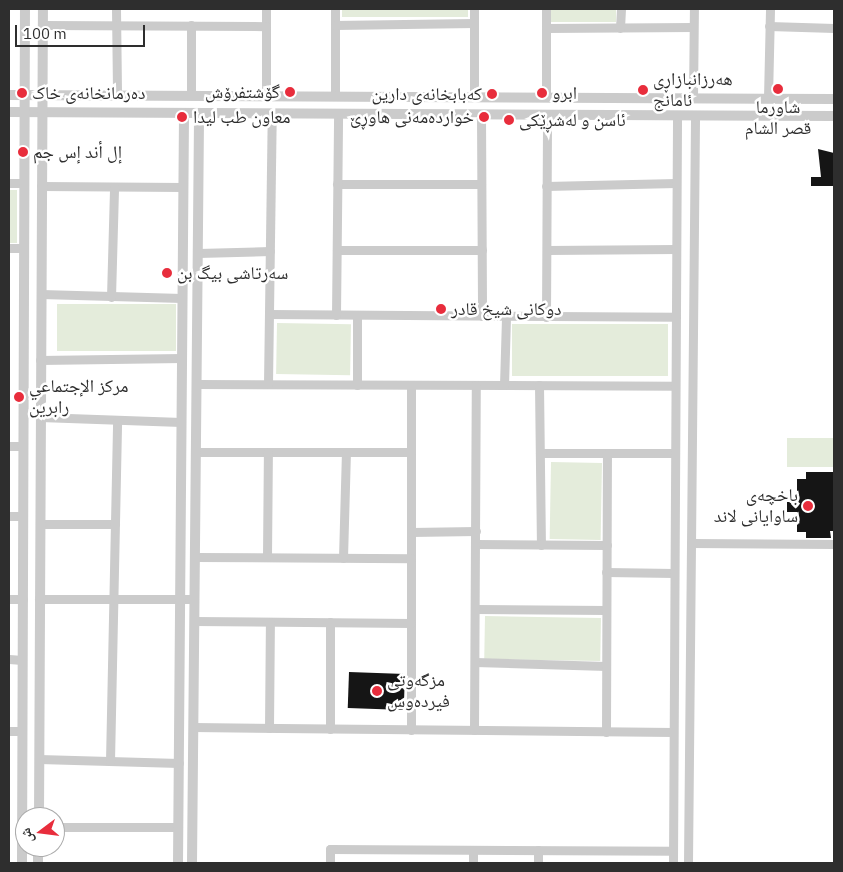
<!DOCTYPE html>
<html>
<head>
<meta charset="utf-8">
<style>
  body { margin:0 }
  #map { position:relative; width:843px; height:872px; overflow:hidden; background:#fff; font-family:"IBM Plex Sans","Noto Naskh Arabic",sans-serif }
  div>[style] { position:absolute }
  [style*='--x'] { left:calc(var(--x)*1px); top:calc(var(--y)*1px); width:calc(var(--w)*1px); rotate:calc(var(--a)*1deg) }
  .green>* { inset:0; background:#e4ecdb; transform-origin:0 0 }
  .building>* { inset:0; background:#151515; transform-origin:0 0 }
  .minor>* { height:9px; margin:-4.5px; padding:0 4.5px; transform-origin:4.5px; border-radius:4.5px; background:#cbcbcb }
  .tertiary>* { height:10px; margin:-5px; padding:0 5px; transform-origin:5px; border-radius:5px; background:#cbcbcb }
  .dots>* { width:14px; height:14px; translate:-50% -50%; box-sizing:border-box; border:2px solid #fff; border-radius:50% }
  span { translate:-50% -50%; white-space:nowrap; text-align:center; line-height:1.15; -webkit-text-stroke:5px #fff; paint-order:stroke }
  .poi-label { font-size:18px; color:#2e2e2e }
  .left { translate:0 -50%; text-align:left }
  .right { translate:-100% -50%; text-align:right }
  .frame { position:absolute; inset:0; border:10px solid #2e2e2e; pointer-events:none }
  .north { position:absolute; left:15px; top:807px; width:50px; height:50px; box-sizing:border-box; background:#fff; border:1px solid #ababab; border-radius:50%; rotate:255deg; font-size:14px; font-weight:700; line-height:20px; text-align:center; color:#2e2e2e }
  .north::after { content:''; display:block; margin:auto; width:18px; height:22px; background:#e82d3c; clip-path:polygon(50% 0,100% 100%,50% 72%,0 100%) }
  .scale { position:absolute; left:15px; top:25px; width:130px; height:22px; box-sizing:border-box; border:2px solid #2e2e2e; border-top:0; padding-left:6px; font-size:15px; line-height:18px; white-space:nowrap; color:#2e2e2e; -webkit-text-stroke:4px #fff; paint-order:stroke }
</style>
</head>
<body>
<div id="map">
  <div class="green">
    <i style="left:342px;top:9px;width:126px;height:8px"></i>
    <i style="left:551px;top:9px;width:65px;height:13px"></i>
    <i style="left:9px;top:190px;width:8px;height:53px"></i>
    <i style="left:57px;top:304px;width:119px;height:47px"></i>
    <i style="left:277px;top:323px;width:74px;height:51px;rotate:1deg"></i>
    <i style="left:668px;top:324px;width:52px;height:156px;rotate:90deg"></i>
    <i style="left:787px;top:438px;width:47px;height:29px"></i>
    <i style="left:551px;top:462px;width:51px;height:77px;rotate:1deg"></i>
    <i style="left:485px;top:616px;width:116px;height:43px;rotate:1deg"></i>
  </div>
  <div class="building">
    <i style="clip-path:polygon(818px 149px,834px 153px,834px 186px,811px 186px,811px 177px,821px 177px)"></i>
    <i style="clip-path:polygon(806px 472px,834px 472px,834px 531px,830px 531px,831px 538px,806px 538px,806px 532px,797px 532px,797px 512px,787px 512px,787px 502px,797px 502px,797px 479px,806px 479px)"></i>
    <i style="left:349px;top:672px;width:56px;height:36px;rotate:2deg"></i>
  </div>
  <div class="minor">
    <i style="--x:116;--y:9;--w:86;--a:89.3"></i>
    <i style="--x:266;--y:9;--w:87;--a:90"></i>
    <i style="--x:335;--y:9;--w:87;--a:90"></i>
    <i style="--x:546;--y:9;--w:88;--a:90"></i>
    <i style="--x:43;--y:25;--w:223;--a:0.3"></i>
    <i style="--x:335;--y:25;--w:139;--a:-0.8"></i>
    <i style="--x:769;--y:26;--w:65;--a:1.8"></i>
    <i style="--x:546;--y:28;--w:147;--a:-0.4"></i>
    <i style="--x:620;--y:28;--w:19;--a:-87"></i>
    <i style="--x:191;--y:95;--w:70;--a:-90"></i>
    <i style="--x:474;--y:97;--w:88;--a:-90"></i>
    <i style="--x:693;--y:98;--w:89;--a:-89.4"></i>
    <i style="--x:768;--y:98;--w:89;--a:-88.7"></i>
    <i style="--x:481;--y:114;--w:202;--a:89.7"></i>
    <i style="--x:9;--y:183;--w:15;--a:0"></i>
    <i style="--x:337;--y:184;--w:144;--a:0"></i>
    <i style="--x:41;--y:186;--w:142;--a:0.4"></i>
    <i style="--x:546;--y:186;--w:130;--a:-1.3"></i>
    <i style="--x:9;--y:248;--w:15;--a:0"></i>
    <i style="--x:337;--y:250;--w:145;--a:0"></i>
    <i style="--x:547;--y:250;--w:129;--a:-0.4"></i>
    <i style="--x:198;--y:253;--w:72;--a:-1.6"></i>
    <i style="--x:41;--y:294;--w:141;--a:1.6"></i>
    <i style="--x:111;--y:297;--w:110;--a:-88.4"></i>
    <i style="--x:269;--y:314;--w:407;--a:0.4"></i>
    <i style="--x:336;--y:315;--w:202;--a:-89.4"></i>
    <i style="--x:546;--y:317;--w:203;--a:-89.7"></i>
    <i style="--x:40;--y:360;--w:142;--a:-0.8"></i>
    <i style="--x:197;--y:384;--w:478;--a:0.2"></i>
    <i style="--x:268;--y:384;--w:271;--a:-89.2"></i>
    <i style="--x:357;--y:385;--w:70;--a:-90"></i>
    <i style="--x:411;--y:385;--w:345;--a:90"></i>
    <i style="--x:504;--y:385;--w:69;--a:-88.3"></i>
    <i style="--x:539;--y:385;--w:160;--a:89.3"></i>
    <i style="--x:40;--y:417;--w:141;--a:2"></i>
    <i style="--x:9;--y:446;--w:14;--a:0"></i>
    <i style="--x:196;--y:452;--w:215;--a:0"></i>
    <i style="--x:540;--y:453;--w:135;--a:0"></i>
    <i style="--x:9;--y:516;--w:14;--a:0"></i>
    <i style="--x:40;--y:524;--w:75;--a:0"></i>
    <i style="--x:411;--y:532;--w:65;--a:-0.9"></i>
    <i style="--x:691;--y:543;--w:143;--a:0.4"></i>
    <i style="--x:476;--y:544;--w:131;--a:0.4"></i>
    <i style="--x:195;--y:557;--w:216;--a:0.3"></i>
    <i style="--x:267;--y:557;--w:105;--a:-89.5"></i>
    <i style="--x:343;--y:558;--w:105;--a:-88.4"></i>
    <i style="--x:606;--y:572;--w:68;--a:0.8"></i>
    <i style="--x:9;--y:599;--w:14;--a:0"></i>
    <i style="--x:39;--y:599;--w:155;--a:0"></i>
    <i style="--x:475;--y:609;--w:131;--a:0.4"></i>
    <i style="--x:194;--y:621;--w:217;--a:0.5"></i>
    <i style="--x:9;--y:659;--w:13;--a:4"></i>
    <i style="--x:475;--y:662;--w:131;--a:1.7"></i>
    <i style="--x:193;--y:727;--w:480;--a:0.6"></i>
    <i style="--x:269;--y:728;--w:106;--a:-89.5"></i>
    <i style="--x:330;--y:729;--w:107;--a:-90"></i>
    <i style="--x:474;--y:730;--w:345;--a:-89.7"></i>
    <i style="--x:9;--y:731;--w:13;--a:0"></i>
    <i style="--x:606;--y:732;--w:278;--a:-89.8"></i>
    <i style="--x:39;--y:759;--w:140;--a:1.6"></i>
    <i style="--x:110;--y:761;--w:341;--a:-88.8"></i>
    <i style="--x:55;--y:827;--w:123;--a:0"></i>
    <i style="--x:330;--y:863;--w:14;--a:-90"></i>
    <i style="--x:330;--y:849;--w:343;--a:0.3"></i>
    <i style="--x:473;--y:863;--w:12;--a:-90"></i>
    <i style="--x:538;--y:863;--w:13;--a:-90"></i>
    <i style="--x:673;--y:863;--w:747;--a:-89.69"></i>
    <i style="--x:688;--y:863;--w:746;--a:-89.46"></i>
  </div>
  <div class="tertiary">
    <i style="--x:9;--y:95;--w:825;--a:0.28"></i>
    <i style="--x:9;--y:112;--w:825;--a:0.28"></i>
    <i style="--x:39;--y:817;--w:808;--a:-89.72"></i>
    <i style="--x:22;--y:863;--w:854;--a:-89.8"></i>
    <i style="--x:38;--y:863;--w:16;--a:-90"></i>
    <i style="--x:178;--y:863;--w:750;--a:-89.54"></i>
    <i style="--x:192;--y:863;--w:749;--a:-89.46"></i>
  </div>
  <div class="dots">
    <i style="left:778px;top:89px;background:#e82d3c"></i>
    <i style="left:643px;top:90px;background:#e82d3c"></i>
    <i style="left:290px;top:92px;background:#e82d3c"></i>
    <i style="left:22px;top:93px;background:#e82d3c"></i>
    <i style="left:542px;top:93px;background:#e82d3c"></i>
    <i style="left:492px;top:94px;background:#e82d3c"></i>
    <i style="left:182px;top:117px;background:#e82d3c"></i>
    <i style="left:484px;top:117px;background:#e82d3c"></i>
    <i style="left:509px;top:120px;background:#e82d3c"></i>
    <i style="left:23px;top:152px;background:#e82d3c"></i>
    <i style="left:167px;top:273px;background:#e82d3c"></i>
    <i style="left:441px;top:309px;background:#e82d3c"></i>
    <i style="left:19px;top:397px;background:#e82d3c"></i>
    <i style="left:808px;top:506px;background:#e82d3c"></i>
    <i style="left:377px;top:691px;background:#e82d3c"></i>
  </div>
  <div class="poi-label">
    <span class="left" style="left:653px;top:90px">هەرزانبازاڕی<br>ئامانج</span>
    <span class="right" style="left:280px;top:92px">گۆشتفرۆش</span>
    <span class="left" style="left:32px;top:93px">دەرمانخانەی خاک</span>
    <span class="left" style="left:552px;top:93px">ابرو</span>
    <span class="right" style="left:482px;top:94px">کەبابخانەی دارین</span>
    <span style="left:778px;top:118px">شاورما<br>قصر الشام</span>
    <span class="left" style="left:193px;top:117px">معاون طب لیدا</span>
    <span class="right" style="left:474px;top:117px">خواردەمەنی هاوڕێ</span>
    <span class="left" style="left:519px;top:120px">ئاسن و لەشڕێکی</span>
    <span class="left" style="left:33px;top:152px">إل أند إس جم</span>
    <span class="left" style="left:177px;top:273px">سەرتاشی بیگ بن</span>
    <span class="left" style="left:451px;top:309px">دوکانی شیخ قادر</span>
    <span class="left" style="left:29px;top:397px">مركز الإجتماعي<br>رابرين</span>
    <span class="right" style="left:798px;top:506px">باخچەی<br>ساوایانی لاند</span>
    <span class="left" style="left:387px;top:691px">مزگە‌وتی<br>فیردە‌وس</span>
  </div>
  <div class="frame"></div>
  <div class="north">ش</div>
  <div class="scale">100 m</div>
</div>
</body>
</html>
